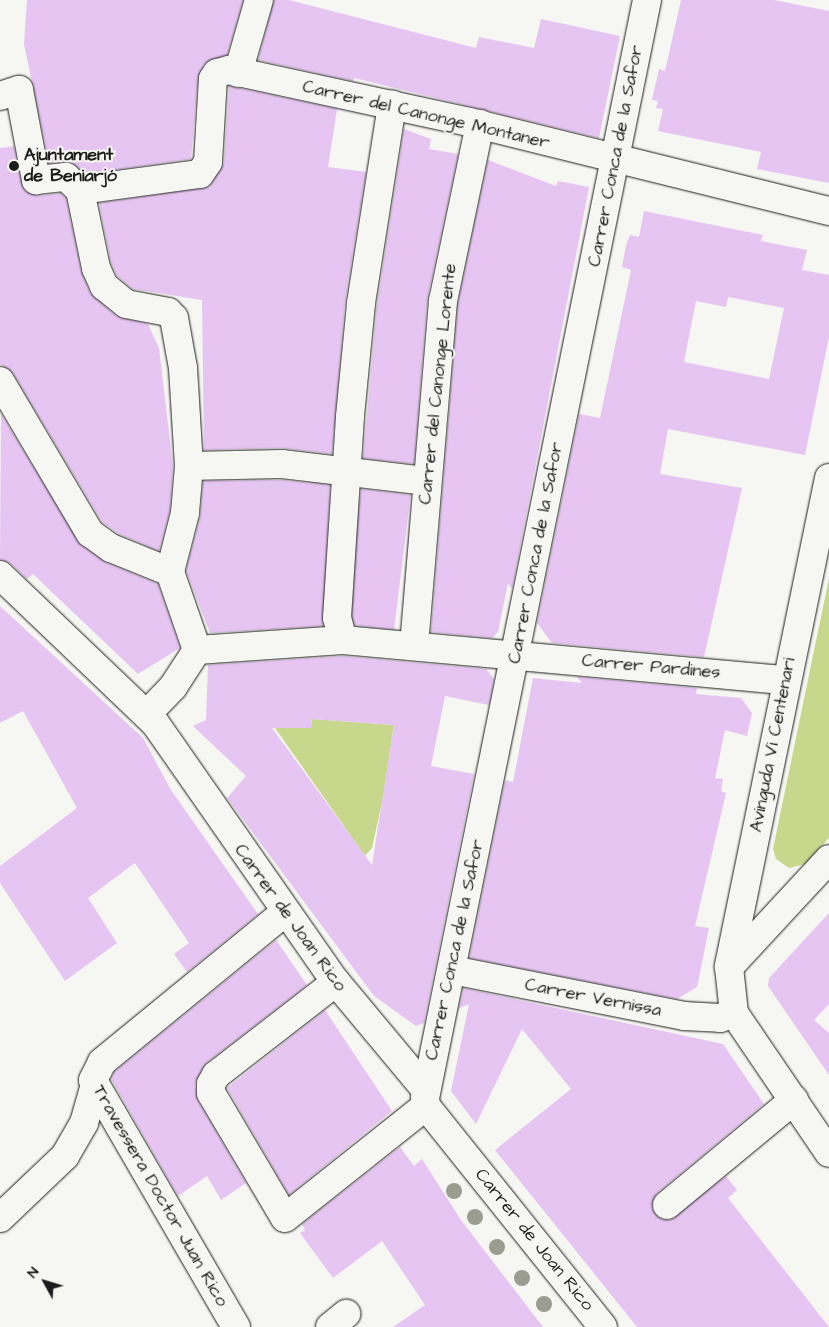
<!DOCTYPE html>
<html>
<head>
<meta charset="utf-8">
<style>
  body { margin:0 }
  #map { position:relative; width:829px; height:1327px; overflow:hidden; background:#f6f6f2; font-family:"Architects Daughter",sans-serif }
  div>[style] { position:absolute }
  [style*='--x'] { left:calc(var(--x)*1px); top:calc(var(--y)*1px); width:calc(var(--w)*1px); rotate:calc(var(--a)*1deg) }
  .green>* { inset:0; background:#c7d88d }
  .building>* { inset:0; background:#e7c5f2; transform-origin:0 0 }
  .roads { filter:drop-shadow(0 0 1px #1c1c1c) drop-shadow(0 0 1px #1c1c1c) }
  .minor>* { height:28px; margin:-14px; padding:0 14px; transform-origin:14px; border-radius:14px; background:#f6f6f2 }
  .trees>* { width:16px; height:16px; margin:-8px; border-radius:50%; background:#9a9d8f }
  .dots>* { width:14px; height:14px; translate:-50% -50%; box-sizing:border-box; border:2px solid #f6f6f2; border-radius:50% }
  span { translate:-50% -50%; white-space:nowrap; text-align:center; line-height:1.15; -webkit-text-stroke:4px #f6f6f2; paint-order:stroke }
  .street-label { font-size:18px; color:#1c1c1c }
  .poi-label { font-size:18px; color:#1c1c1c; font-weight:700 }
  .left { translate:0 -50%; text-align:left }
  .north { position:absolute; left:20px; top:1257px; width:50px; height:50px; -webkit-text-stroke:4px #f6f6f2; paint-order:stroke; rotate:309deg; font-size:14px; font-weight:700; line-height:20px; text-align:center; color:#1c1c1c }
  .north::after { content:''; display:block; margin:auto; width:18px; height:22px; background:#1c1c1c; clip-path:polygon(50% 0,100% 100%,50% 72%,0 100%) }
</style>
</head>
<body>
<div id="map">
  <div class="green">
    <i style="clip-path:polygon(829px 578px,829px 838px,805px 864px,789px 868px,776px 859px,773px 849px)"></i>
    <i style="clip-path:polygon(268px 718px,279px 728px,311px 728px,312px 719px,394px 725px,383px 798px,372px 848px,365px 856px)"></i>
  </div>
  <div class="building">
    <i style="clip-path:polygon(27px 0,243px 0,227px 55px,204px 64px,198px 78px,191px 159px,85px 174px,71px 162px,49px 163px,24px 44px)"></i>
    <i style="clip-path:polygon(274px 0,289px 0,476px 48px,479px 37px,534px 48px,541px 19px,620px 36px,599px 138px,354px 78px,353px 81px,258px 60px)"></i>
    <i style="clip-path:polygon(681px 0,774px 0,829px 11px,829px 183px,757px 169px,761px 152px,658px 131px,663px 109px,656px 108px,658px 101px,652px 100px,659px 69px,665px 71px)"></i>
    <i style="clip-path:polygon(229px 86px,337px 109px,328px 167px,366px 172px,345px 301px,332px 454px,282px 448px,204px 450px,202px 300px,133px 289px,117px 276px,111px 263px,99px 203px,209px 187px,224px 163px)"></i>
    <i style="clip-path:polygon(404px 129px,431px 139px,429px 149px,458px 154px,427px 300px,414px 464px,363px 458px,377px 305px)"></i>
    <i style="clip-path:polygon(14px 146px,24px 190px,37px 196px,61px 193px,66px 198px,81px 271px,90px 293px,116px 316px,148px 324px,159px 348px,173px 466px,170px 510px,159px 551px,119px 534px,102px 522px,13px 373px,0 364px,0 148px)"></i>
    <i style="clip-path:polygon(488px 160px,556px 186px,558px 181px,589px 187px,512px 589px,508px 583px,498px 632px,492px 638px,431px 632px,458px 303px)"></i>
    <i style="clip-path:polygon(evenodd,644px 211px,763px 235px,761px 241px,807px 250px,802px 270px,829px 275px,829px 337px,805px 455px,668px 429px,660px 474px,742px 488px,704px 657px,552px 643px,537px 623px,579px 414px,600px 418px,631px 270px,622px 267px,626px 245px,630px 235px,639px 237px,644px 211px,728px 297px,784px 308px,769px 379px,684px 362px,696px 301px,726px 307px,728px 297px)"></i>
    <i style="clip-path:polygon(1px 414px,81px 545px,105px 562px,158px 584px,180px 648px,138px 674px,33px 574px,27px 579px,10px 563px,0 560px)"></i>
    <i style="clip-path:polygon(281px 480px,330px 485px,323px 626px,210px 633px,186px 571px,200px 517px,203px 481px)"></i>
    <i style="left:361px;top:489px;width:50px;height:136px;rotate:7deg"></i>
    <i style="clip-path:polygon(0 606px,143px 738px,171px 790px,258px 914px,187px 972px,174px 954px,189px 943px,135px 863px,88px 898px,117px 943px,65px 981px,0 883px,0 866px,77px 808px,23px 711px,0 723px)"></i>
    <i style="clip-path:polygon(evenodd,343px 656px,486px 669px,494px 679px,489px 705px,445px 696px,431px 766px,474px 774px,424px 1023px,416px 1026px,374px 996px,227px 798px,246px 776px,193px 726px,206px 720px,208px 665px,343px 656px,312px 719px,394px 725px,372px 865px,272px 728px,311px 728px,312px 719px)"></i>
    <i style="clip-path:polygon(577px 677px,697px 688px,696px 694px,741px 698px,752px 713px,747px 736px,725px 730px,715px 778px,723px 779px,721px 791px,726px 793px,695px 926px,709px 928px,697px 987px,677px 999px,469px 958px,505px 780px,513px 782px,533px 678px,582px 683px)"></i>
    <i style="clip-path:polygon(829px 913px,829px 1004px,814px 1020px,829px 1033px,829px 1075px,768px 986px,769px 978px)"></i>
    <i style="clip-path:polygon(276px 940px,307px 985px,206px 1063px,195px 1084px,198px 1101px,246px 1183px,221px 1200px,207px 1176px,178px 1196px,111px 1079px,114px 1072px)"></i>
    <i style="clip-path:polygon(463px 988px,723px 1044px,764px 1104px,657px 1193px,652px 1208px,661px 1219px,670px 1220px,726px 1176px,737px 1190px,728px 1198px,829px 1327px,637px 1327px,495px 1150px,571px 1089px,522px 1029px,476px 1124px,451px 1091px,469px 1004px,459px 1008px)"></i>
    <i style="clip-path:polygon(325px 1010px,392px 1111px,289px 1195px,227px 1088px)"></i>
    <i style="clip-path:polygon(400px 1147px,414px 1166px,422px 1159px,461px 1220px,543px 1327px,393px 1327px,425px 1305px,382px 1241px,333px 1278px,300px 1233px,305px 1230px,302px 1224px)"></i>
  </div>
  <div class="roads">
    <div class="minor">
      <i style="--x:238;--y:73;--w:76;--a:-74"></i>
      <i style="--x:0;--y:96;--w:20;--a:-18"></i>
      <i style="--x:19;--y:90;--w:92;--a:79.3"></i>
      <i style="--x:36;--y:180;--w:30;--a:-6"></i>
      <i style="--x:66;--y:177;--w:19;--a:43"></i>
      <i style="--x:80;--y:190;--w:80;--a:78.4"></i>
      <i style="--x:96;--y:268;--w:20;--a:66"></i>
      <i style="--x:104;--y:286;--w:28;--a:39"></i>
      <i style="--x:126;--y:304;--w:43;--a:10.8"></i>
      <i style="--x:168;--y:312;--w:8;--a:45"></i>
      <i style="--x:174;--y:318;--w:51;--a:79.8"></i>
      <i style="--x:183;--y:368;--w:98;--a:86.5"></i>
      <i style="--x:189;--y:466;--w:47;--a:94.9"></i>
      <i style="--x:185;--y:513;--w:61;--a:104.3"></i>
      <i style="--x:80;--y:190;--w:121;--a:-7.6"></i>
      <i style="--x:200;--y:174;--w:14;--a:-56"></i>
      <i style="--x:208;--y:162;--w:83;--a:-86.6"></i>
      <i style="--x:213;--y:79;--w:7;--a:-56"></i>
      <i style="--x:217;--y:73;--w:12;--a:-14"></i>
      <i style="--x:229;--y:70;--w:246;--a:12.2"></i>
      <i style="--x:469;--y:122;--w:371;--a:13.9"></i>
      <i style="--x:0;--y:381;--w:177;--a:59.4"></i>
      <i style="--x:90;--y:533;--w:26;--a:36"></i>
      <i style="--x:111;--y:548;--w:64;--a:22.1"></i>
      <i style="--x:170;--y:572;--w:83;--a:70.9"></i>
      <i style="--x:197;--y:650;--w:44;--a:123"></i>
      <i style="--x:173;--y:687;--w:37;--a:134"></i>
      <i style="--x:189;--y:466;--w:93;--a:-1.2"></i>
      <i style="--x:282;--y:464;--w:146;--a:6.7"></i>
      <i style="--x:829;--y:478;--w:499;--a:101.6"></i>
      <i style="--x:729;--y:967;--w:46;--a:83.8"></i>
      <i style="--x:734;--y:1013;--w:169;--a:55.8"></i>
      <i style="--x:0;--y:575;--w:214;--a:43.7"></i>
      <i style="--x:155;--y:723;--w:316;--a:55.1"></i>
      <i style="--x:336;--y:982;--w:141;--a:50.2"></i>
      <i style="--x:343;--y:640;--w:23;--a:-105"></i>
      <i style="--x:337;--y:618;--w:202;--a:-86.3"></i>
      <i style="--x:350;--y:416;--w:114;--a:-84.4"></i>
      <i style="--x:361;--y:303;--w:201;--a:-81.1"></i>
      <i style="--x:414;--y:646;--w:346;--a:-85.2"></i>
      <i style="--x:443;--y:301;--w:181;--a:-78.2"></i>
      <i style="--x:197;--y:650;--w:146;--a:-3.9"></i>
      <i style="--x:343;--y:640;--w:444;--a:5.2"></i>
      <i style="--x:729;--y:967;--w:147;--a:-47.2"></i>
      <i style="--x:452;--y:970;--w:237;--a:11.2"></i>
      <i style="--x:684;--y:1016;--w:36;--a:3"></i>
      <i style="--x:720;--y:1018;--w:15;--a:-20"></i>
      <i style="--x:336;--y:982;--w:152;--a:142.2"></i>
      <i style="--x:216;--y:1075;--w:10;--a:119"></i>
      <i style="--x:211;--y:1084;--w:9;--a:90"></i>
      <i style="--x:211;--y:1093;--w:145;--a:59.4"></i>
      <i style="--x:285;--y:1218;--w:180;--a:-38.5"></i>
      <i style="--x:667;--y:1205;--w:165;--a:-39.6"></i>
      <i style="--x:0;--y:1218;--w:90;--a:-43.6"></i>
      <i style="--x:65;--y:1156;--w:38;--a:-60"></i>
      <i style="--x:84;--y:1123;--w:37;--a:-74"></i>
      <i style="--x:236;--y:1327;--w:285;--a:-120.1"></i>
      <i style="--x:93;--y:1080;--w:20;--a:-63"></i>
      <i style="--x:102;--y:1062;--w:237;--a:-39.3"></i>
      <i style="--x:330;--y:1327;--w:21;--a:-39"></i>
      <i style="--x:603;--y:1327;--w:283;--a:-128.7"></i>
      <i style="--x:426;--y:1106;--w:8;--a:-97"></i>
      <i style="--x:425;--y:1098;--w:1120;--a:-78.57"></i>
    </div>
  </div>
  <div class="trees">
    <i style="left:454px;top:1191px"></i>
    <i style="left:475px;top:1217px"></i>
    <i style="left:497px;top:1247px"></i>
    <i style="left:522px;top:1278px"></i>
    <i style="left:544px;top:1304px"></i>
  </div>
  <div class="dots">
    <i style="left:14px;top:166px;background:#1c1c1c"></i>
  </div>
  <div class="street-label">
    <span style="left:426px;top:115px;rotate:13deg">Carrer del Canonge Montaner</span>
    <span style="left:616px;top:156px;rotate:-79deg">Carrer Conca de la Safor</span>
    <span style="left:438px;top:384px;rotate:-84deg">Carrer del Canonge Lorente</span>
    <span style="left:536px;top:553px;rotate:-79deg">Carrer Conca de la Safor</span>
    <span style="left:651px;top:667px;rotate:5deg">Carrer Pardines</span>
    <span style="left:773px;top:745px;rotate:-79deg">Avinguda Vi Centenari</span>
    <span style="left:290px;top:918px;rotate:54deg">Carrer de Joan Rico</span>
    <span style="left:455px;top:950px;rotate:-78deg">Carrer Conca de la Safor</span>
    <span style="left:593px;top:998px;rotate:11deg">Carrer Vernissa</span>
    <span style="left:160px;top:1196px;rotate:60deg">Travessera Doctor Juan Rico</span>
    <span style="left:534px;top:1240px;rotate:51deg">Carrer de Joan Rico</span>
  </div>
  <div class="poi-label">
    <span class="left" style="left:24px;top:166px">Ajuntament<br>de Beniarjó</span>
  </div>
  <div class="north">N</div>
</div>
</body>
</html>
